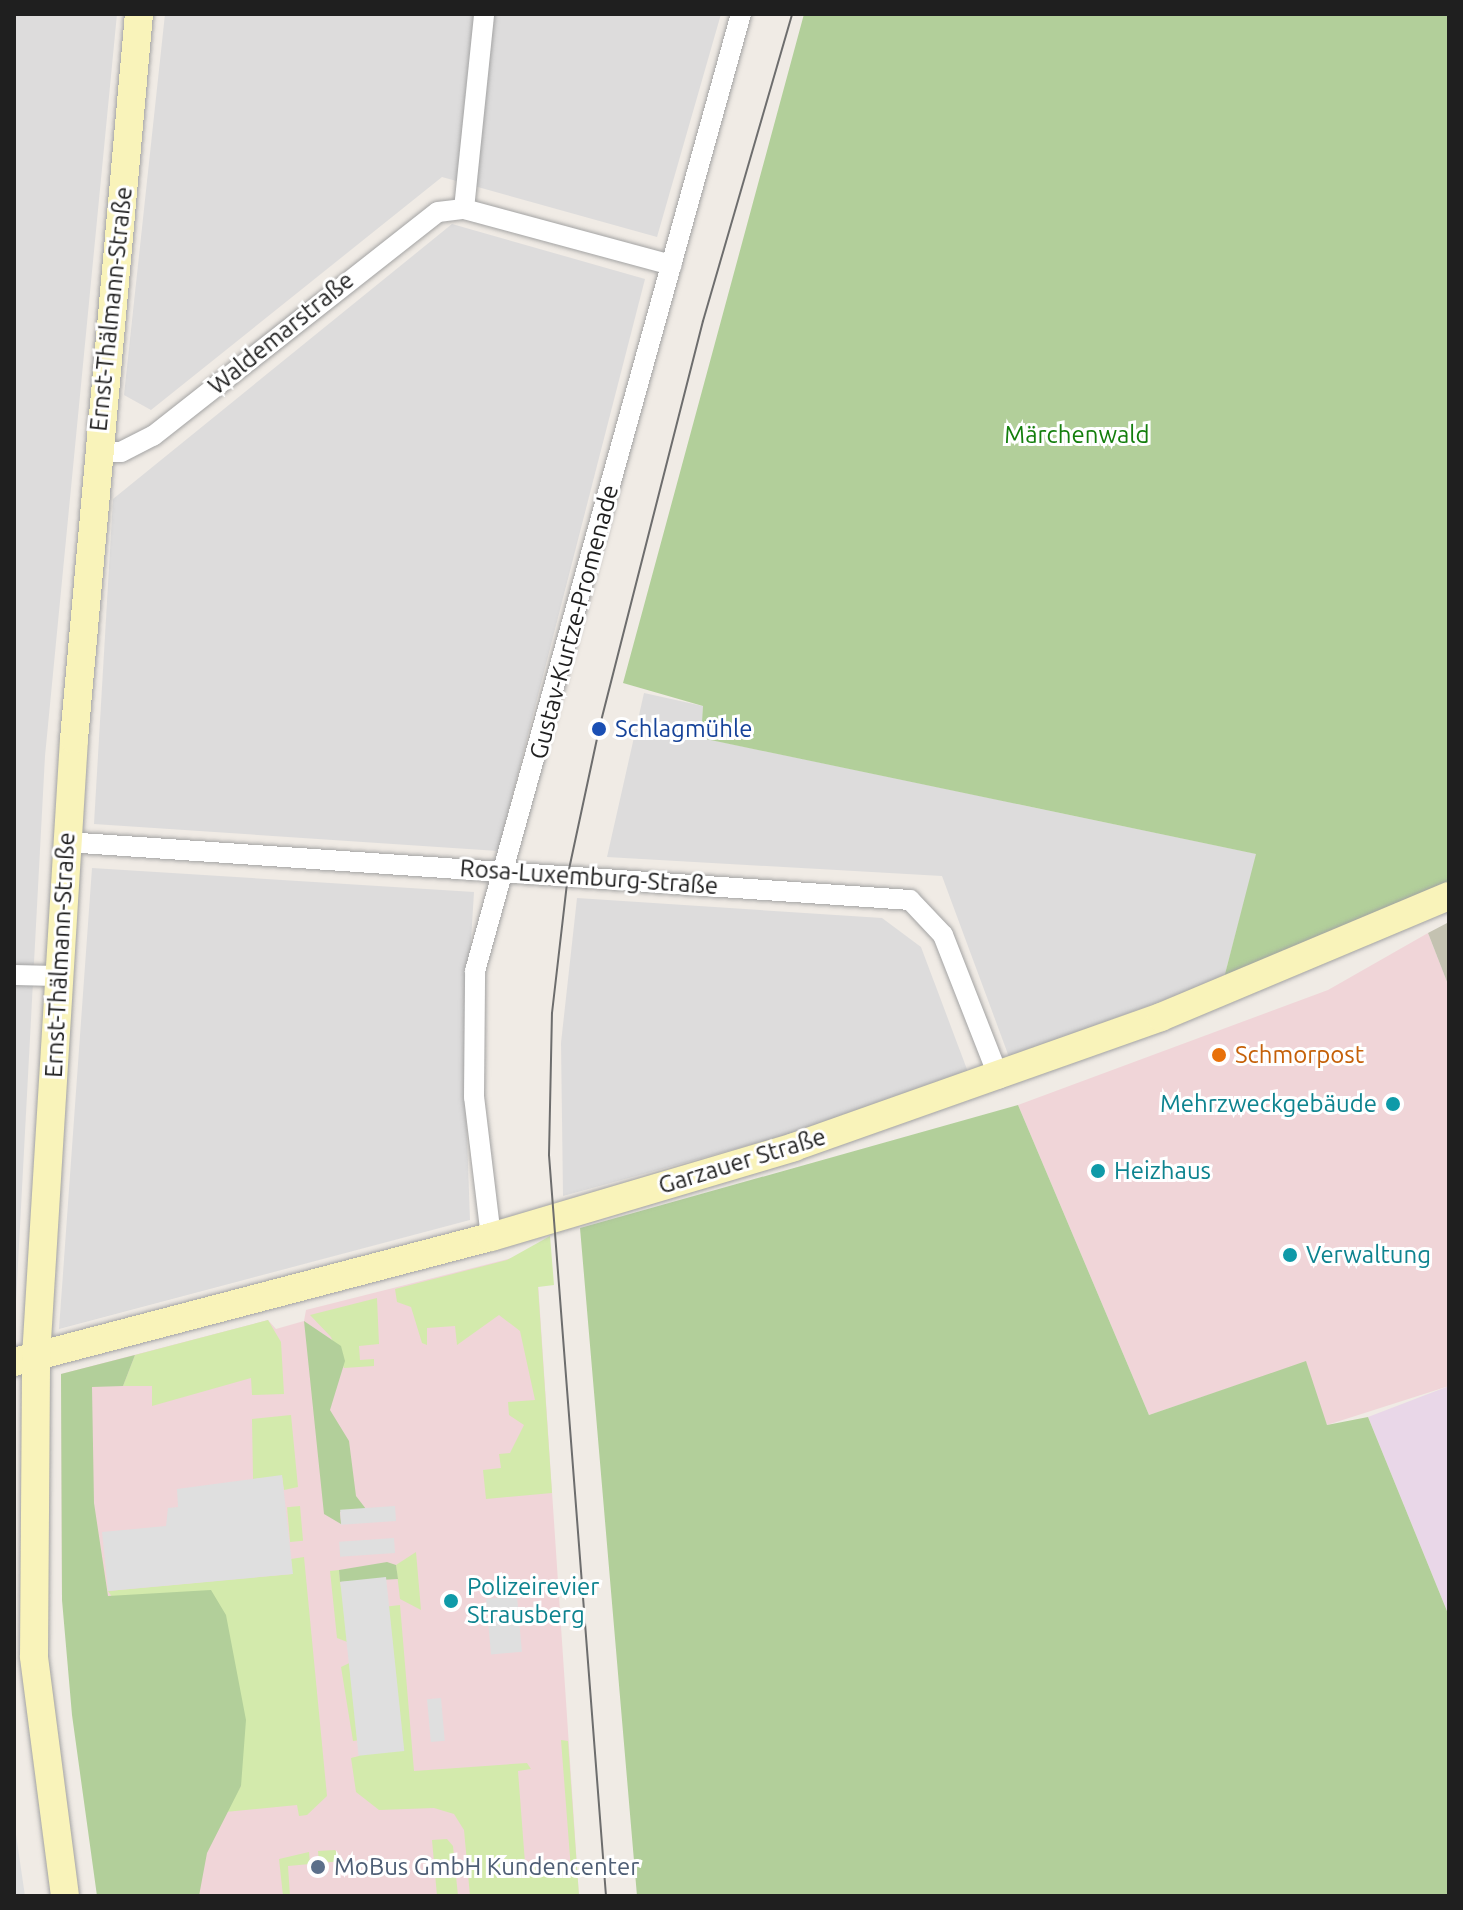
<!DOCTYPE html>
<html>
<head>
<meta charset="utf-8">
<style>
  body { margin:0 }
  #map { position:relative; width:1463px; height:1910px; overflow:hidden; background:#f0ebe5; font-family:Ubuntu,sans-serif }
  div>[style] { position:absolute }
  [style*='--x'] { left:calc(var(--x)*1px); top:calc(var(--y)*1px); width:calc(var(--w)*1px); rotate:calc(var(--a)*1deg) }
  .residential>* { inset:0; background:#dddcdc }
  .commercial>* { inset:0; background:#f0d5d8 }
  .industrial>* { inset:0; background:#e9d7e8 }
  .construction>* { inset:0; background:#c4c2b1 }
  .grass>* { inset:0; background:#d3eaac; transform-origin:0 0 }
  .forest>* { inset:0; background:#b2cf9a }
  .parking>* { inset:0; background:#dfdfdf; transform-origin:0 0 }
  .roads { filter:drop-shadow(0 0 2px #a3a3a3) drop-shadow(0 0 2px #a3a3a3) }
  .street>* { height:20px; margin:-10px; padding:0 10px; transform-origin:10px; border-radius:10px; background:#fff }
  .secondary>* { height:28px; margin:-14px; padding:0 14px; transform-origin:14px; border-radius:14px; background:#f9f3ba }
  .tram>* { height:2px; margin:-1px; padding:0 1px; transform-origin:1px; border-radius:1px; background:#6d6d6d }
  .dots>* { width:22px; height:22px; translate:-50% -50%; box-sizing:border-box; border:4px solid #fff; border-radius:50% }
  span { translate:-50% -50%; white-space:nowrap; text-align:center; line-height:1.15; -webkit-text-stroke:6px #fff; paint-order:stroke }
  .street-label { font-size:24px; color:#1f1f1f }
  .park-label { font-size:24px; color:#137e0c }
  .transit-label { font-size:24px; color:#164399 }
  .left { translate:0 -50%; text-align:left }
  .food-label { font-size:24px; color:#c56008 }
  .culture-label { font-size:24px; color:#0d838f }
  .right { translate:-100% -50%; text-align:right }
  .service-label { font-size:24px; color:#4e5e75 }
  .frame { position:absolute; inset:0; border:16px solid #1f1f1f; pointer-events:none }
</style>
</head>
<body>
<div id="map">
  <div class="residential">
    <i style="clip-path:polygon(14px 14px,117px 14px,45px 756px,14px 1339px)"></i>
    <i style="clip-path:polygon(165px 14px,721px 14px,657px 237px,442px 177px,151px 410px,124px 395px)"></i>
    <i style="clip-path:polygon(452px 224px,645px 279px,498px 851px,94px 824px,113px 499px)"></i>
    <i style="clip-path:polygon(644px 693px,703px 706px,702px 738px,1257px 854px,1224px 978px,1009px 1057px,942px 876px,607px 857px)"></i>
    <i style="clip-path:polygon(92px 868px,474px 892px,464px 1054px,470px 1220px,59px 1329px)"></i>
    <i style="clip-path:polygon(577px 898px,882px 918px,921px 947px,968px 1072px,841px 1120px,563px 1196px,561px 1043px)"></i>
  </div>
  <div class="commercial">
    <i style="clip-path:polygon(1428px 933px,1449px 987px,1449px 1386px,1327px 1425px,1300px 1364px,1149px 1415px,1018px 1105px,1328px 990px)"></i>
    <i style="clip-path:polygon(536px 1252px,579px 1896px,168px 1896px,62px 1600px,61px 1374px,268px 1320px,276px 1329px,304px 1321px,306px 1310px)"></i>
  </div>
  <div class="industrial">
    <i style="clip-path:polygon(1449px 1386px,1449px 1616px,1368px 1417px)"></i>
  </div>
  <div class="construction">
    <i style="clip-path:polygon(1449px 922px,1449px 987px,1428px 933px)"></i>
  </div>
  <div class="grass">
    <i style="clip-path:polygon(550px 1236px,554px 1285px,538px 1287px,552px 1493px,486px 1499px,483px 1470px,501px 1468px,499px 1454px,510px 1453px,524px 1425px,509px 1415px,508px 1402px,535px 1400px,520px 1331px,499px 1315px,457px 1345px,455px 1326px,427px 1328px,427px 1345px,422px 1343px,411px 1307px,397px 1302px,395px 1289px,507px 1260px)"></i>
    <i style="clip-path:polygon(377px 1298px,379px 1344px,359px 1346px,360px 1360px,374px 1359px,374px 1366px,344px 1368px,331px 1337px,310px 1315px)"></i>
    <i style="clip-path:polygon(268px 1320px,281px 1342px,284px 1394px,252px 1395px,251px 1378px,152px 1406px,152px 1386px,123px 1386px,135px 1355px)"></i>
    <i style="clip-path:polygon(291px 1415px,298px 1487px,284px 1490px,282px 1476px,253px 1479px,252px 1419px)"></i>
    <i style="left:300px;top:1506px;width:35px;height:13px;rotate:85deg"></i>
    <i style="clip-path:polygon(416px 1552px,421px 1610px,400px 1599px,396px 1565px)"></i>
    <i style="clip-path:polygon(304px 1557px,327px 1796px,307px 1815px,299px 1816px,297px 1805px,225px 1812px,241px 1786px,108px 1591px,292px 1574px,291px 1559px)"></i>
    <i style="clip-path:polygon(339px 1570px,340px 1582px,355px 1645px,337px 1638px,330px 1571px)"></i>
    <i style="clip-path:polygon(400px 1605px,414px 1771px,527px 1763px,531px 1769px,518px 1771px,525px 1863px,539px 1862px,540px 1872px,571px 1870px,561px 1740px,568px 1741px,579px 1896px,470px 1896px,464px 1830px,454px 1814px,434px 1808px,379px 1810px,356px 1792px,351px 1758px,359px 1756px,375px 1608px)"></i>
    <i style="clip-path:polygon(362px 1657px,367px 1739px,353px 1741px,341px 1667px)"></i>
    <i style="clip-path:polygon(447px 1839px,453px 1846px,458px 1896px,437px 1896px,432px 1840px)"></i>
    <i style="clip-path:polygon(335px 1850px,344px 1861px,319px 1863px,318px 1851px)"></i>
    <i style="clip-path:polygon(309px 1852px,310px 1864px,288px 1866px,290px 1896px,283px 1896px,279px 1859px)"></i>
  </div>
  <div class="forest">
    <i style="clip-path:polygon(804px 14px,1449px 14px,1449px 889px,1224px 978px,1256px 854px,701px 738px,703px 706px,623px 683px)"></i>
    <i style="clip-path:polygon(1018px 1105px,1149px 1415px,1306px 1361px,1327px 1425px,1368px 1417px,1449px 1616px,1449px 1896px,637px 1896px,580px 1228px)"></i>
    <i style="clip-path:polygon(304px 1321px,341px 1346px,345px 1361px,330px 1410px,349px 1441px,356px 1496px,366px 1509px,340px 1512px,341px 1524px,324px 1514px)"></i>
    <i style="clip-path:polygon(135px 1355px,123px 1386px,92px 1387px,94px 1503px,108px 1596px,211px 1590px,226px 1615px,246px 1720px,241px 1786px,207px 1853px,199px 1896px,97px 1896px,72px 1715px,62px 1600px,61px 1374px)"></i>
    <i style="clip-path:polygon(387px 1562px,396px 1565px,398px 1579px,340px 1582px,339px 1570px)"></i>
  </div>
  <div class="parking">
    <i style="clip-path:polygon(282px 1475px,293px 1574px,108px 1591px,102px 1532px,166px 1526px,168px 1508px,178px 1507px,177px 1489px)"></i>
    <i style="left:395px;top:1506px;width:15px;height:55px;rotate:86deg"></i>
    <i style="left:394px;top:1538px;width:15px;height:55px;rotate:86deg"></i>
    <i style="left:386px;top:1577px;width:175px;height:46px;rotate:84deg"></i>
    <i style="left:517px;top:1596px;width:56px;height:31px;rotate:85deg"></i>
    <i style="left:441px;top:1698px;width:43px;height:14px;rotate:85deg"></i>
    <i style="clip-path:polygon(14px 1821px,25px 1896px,14px 1896px)"></i>
  </div>
  <div class="roads">
    <div class="street">
      <i style="--x:464;--y:209;--w:196;--a:-84.1"></i>
      <i style="--x:97;--y:452;--w:24;--a:0"></i>
      <i style="--x:121;--y:452;--w:36;--a:-27"></i>
      <i style="--x:153;--y:436;--w:362;--a:-38.2"></i>
      <i style="--x:438;--y:212;--w:26;--a:-7"></i>
      <i style="--x:464;--y:209;--w:215;--a:15.1"></i>
      <i style="--x:66;--y:842;--w:846;--a:3.93"></i>
      <i style="--x:910;--y:900;--w:48;--a:46.7"></i>
      <i style="--x:943;--y:935;--w:154;--a:68.6"></i>
      <i style="--x:14;--y:975;--w:43;--a:1.3"></i>
      <i style="--x:491;--y:1237;--w:141;--a:-96.9"></i>
      <i style="--x:474;--y:1097;--w:126;--a:-89.5"></i>
      <i style="--x:475;--y:971;--w:993;--a:-74.47"></i>
    </div>
    <div class="secondary">
      <i style="--x:14;--y:1362;--w:493;--a:-14.7"></i>
      <i style="--x:491;--y:1237;--w:316;--a:-16.5"></i>
      <i style="--x:794;--y:1147;--w:389;--a:-19.5"></i>
      <i style="--x:1161;--y:1017;--w:312;--a:-22.8"></i>
      <i style="--x:65;--y:1896;--w:242;--a:-97.4"></i>
      <i style="--x:34;--y:1656;--w:299;--a:-89.6"></i>
      <i style="--x:36;--y:1357;--w:619;--a:-86.48"></i>
      <i style="--x:74;--y:739;--w:728;--a:-84.88"></i>
    </div>
  </div>
  <div class="tram">
    <i style="--x:606;--y:1896;--w:743;--a:-94.4"></i>
    <i style="--x:549;--y:1155;--w:142;--a:-88.8"></i>
    <i style="--x:552;--y:1013;--w:140;--a:-83.4"></i>
    <i style="--x:568;--y:874;--w:148;--a:-77.9"></i>
    <i style="--x:599;--y:729;--w:421;--a:-75.7"></i>
    <i style="--x:703;--y:321;--w:320;--a:-73.8"></i>
  </div>
  <div class="dots">
    <i style="left:599px;top:729px;background:#1a4fb4"></i>
    <i style="left:1219px;top:1055px;background:#e8710a"></i>
    <i style="left:1393px;top:1104px;background:#0f9aa8"></i>
    <i style="left:1098px;top:1171px;background:#0f9aa8"></i>
    <i style="left:1290px;top:1255px;background:#0f9aa8"></i>
    <i style="left:451px;top:1601px;background:#0f9aa8"></i>
    <i style="left:318px;top:1867px;background:#5c6f8a"></i>
  </div>
  <div class="street-label">
    <span style="left:111px;top:309px;rotate:-84deg">Ernst-Thälmann-Straße</span>
    <span style="left:281px;top:333px;rotate:-39deg">Waldemarstraße</span>
    <span style="left:574px;top:622px;rotate:-75deg">Gustav-Kurtze-Promenade</span>
    <span style="left:589px;top:877px;rotate:4deg">Rosa-Luxemburg-Straße</span>
    <span style="left:60px;top:955px;rotate:-87deg">Ernst-Thälmann-Straße</span>
    <span style="left:742px;top:1161px;rotate:-17deg">Garzauer Straße</span>
  </div>
  <div class="park-label">
    <span style="left:1077px;top:435px">Märchenwald</span>
  </div>
  <div class="transit-label">
    <span class="left" style="left:615px;top:729px">Schlagmühle</span>
  </div>
  <div class="food-label">
    <span class="left" style="left:1235px;top:1055px">Schmorpost</span>
  </div>
  <div class="culture-label">
    <span class="right" style="left:1377px;top:1104px">Mehrzweckgebäude</span>
    <span class="left" style="left:1114px;top:1171px">Heizhaus</span>
    <span class="left" style="left:1306px;top:1255px">Verwaltung</span>
    <span class="left" style="left:467px;top:1601px">Polizeirevier<br>Strausberg</span>
  </div>
  <div class="service-label">
    <span class="left" style="left:334px;top:1867px">MoBus GmbH Kundencenter</span>
  </div>
  <div class="frame"></div>
</div>
</body>
</html>
